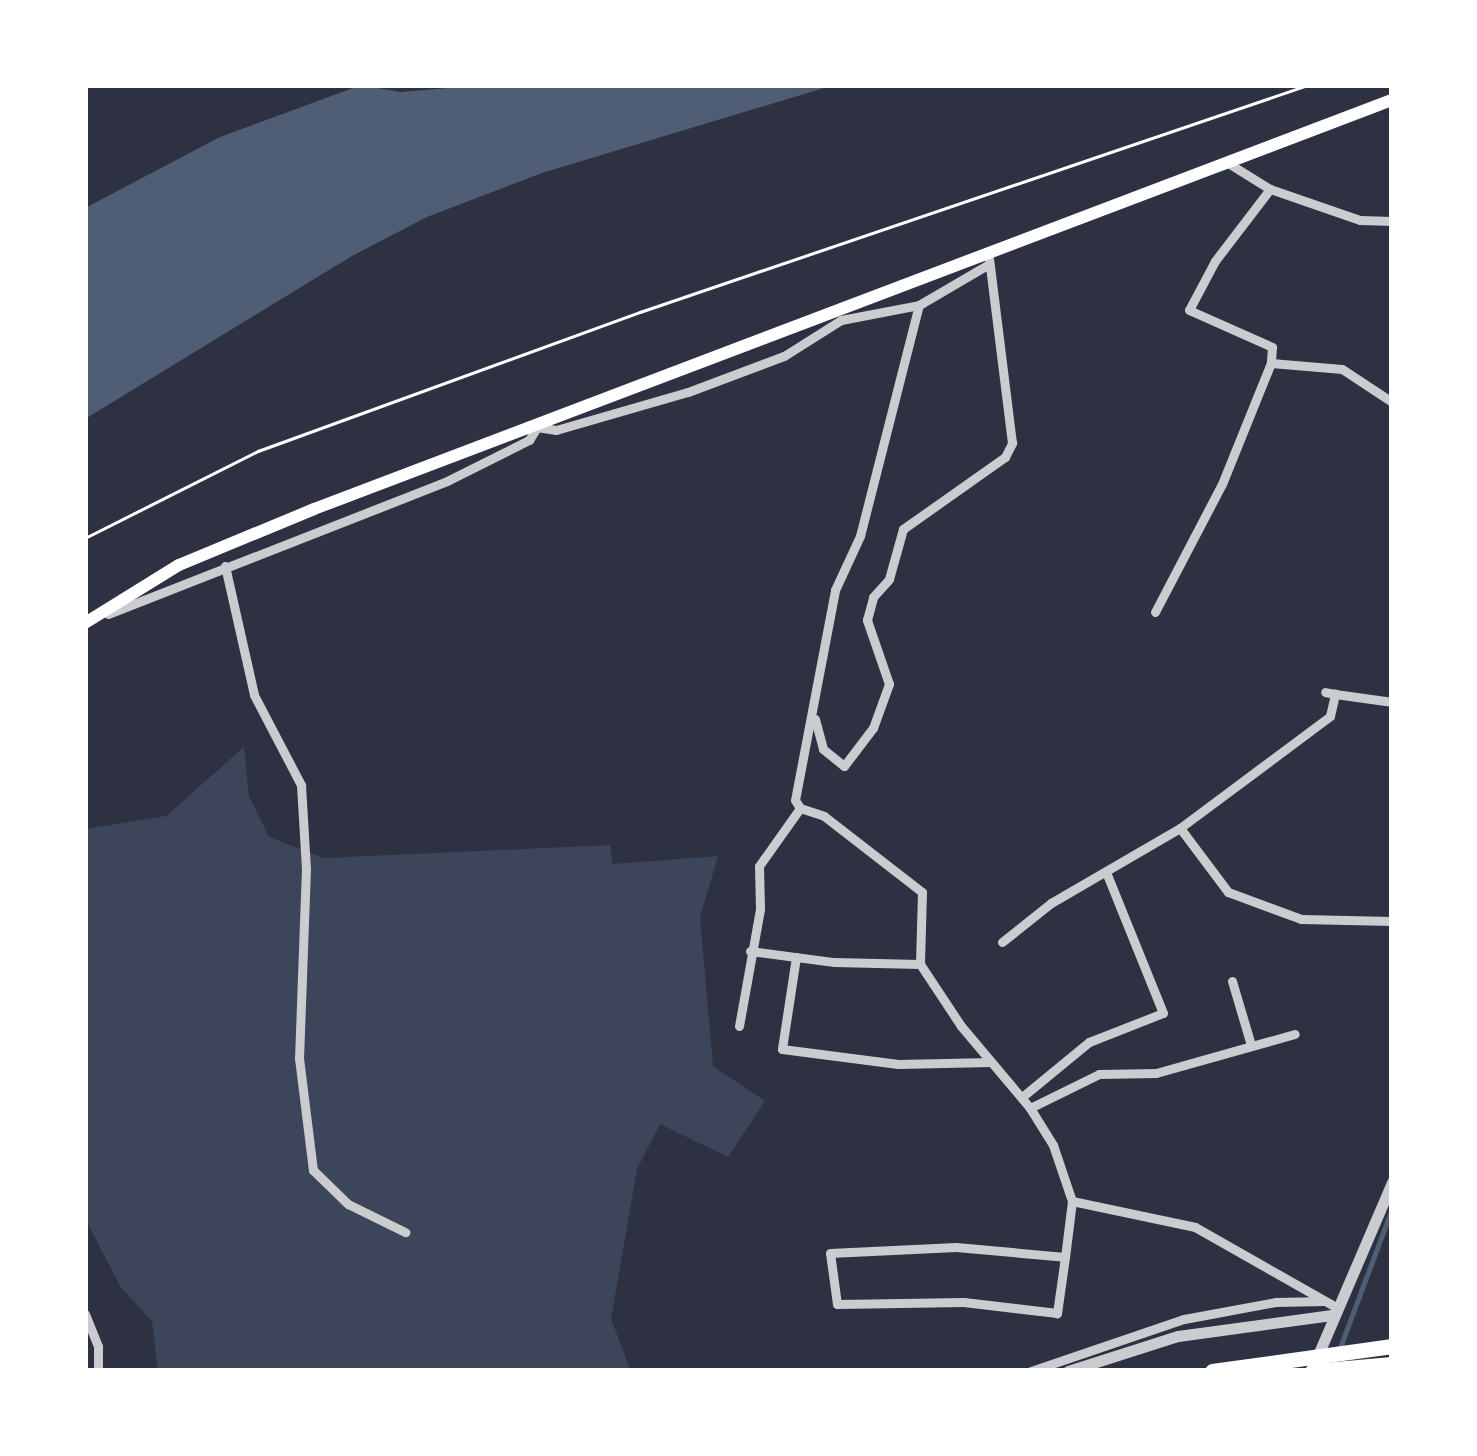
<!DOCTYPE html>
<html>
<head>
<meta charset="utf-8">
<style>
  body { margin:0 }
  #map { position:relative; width:1477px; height:1456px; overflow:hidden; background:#2d3142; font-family:Georgia,serif }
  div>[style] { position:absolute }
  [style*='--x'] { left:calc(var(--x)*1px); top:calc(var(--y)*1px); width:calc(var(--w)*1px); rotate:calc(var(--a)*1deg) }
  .green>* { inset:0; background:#3c4559 }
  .water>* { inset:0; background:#4f5d75 }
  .stream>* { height:5px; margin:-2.5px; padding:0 2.5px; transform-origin:2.5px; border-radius:2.5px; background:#4f5d75 }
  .path>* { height:2.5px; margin:-1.25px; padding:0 1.25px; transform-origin:1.25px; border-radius:1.25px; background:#fff }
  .minor>* { height:9px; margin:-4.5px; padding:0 4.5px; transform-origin:4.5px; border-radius:4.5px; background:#caccd0 }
  .tertiary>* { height:11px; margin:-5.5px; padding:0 5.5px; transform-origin:5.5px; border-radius:5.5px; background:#caccd0 }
  .secondary>* { height:12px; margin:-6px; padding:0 6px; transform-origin:6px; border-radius:6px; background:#fff }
  .trunk>* { height:15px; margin:-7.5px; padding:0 7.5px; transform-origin:7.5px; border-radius:7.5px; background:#fff }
  span { translate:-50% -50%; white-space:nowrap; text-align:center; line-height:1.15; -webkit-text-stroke:8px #fff; paint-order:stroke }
  .frame { position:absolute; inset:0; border:88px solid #fff; pointer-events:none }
</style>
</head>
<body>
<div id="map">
  <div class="green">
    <i style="clip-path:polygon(244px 747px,249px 796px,269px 837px,324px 858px,610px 845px,613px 864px,718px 856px,700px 917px,713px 1066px,765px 1101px,728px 1157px,660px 1124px,637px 1169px,611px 1319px,631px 1371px,158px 1371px,152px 1322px,120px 1286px,85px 1218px,85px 829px,166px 816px)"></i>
  </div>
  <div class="water">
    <i style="clip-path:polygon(361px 85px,400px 92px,485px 85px,834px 85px,542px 173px,427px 217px,352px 256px,85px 419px,85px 208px,220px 137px)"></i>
  </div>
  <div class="stream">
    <i style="--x:1339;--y:1350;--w:152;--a:-69.5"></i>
  </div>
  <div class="path">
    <i style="--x:85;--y:538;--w:194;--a:-26.7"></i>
    <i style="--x:258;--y:451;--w:407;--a:-20"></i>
    <i style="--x:640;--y:312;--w:706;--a:-18.77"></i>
  </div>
  <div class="minor">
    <i style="--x:1228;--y:163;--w:49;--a:31.8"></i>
    <i style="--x:1270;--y:189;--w:95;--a:19"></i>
    <i style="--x:1360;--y:220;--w:32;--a:2"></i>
    <i style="--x:1270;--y:189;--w:91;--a:127.4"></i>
    <i style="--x:1215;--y:261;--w:55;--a:118"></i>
    <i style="--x:1189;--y:310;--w:91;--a:24"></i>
    <i style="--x:1272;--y:347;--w:16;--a:94"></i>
    <i style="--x:1271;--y:363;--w:71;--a:4.8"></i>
    <i style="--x:1342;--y:369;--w:60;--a:33.4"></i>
    <i style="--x:225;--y:566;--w:132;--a:77.3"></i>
    <i style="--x:254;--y:695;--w:102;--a:62.4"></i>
    <i style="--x:301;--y:785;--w:83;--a:86.6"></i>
    <i style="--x:306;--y:868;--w:190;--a:92.1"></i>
    <i style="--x:299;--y:1058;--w:113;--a:82.9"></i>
    <i style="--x:313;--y:1170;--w:49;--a:44.2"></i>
    <i style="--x:348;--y:1204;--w:64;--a:26.2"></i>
    <i style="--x:1155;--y:612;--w:144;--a:-62.4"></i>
    <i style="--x:1222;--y:484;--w:131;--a:-68"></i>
    <i style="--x:108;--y:614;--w:364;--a:-21.4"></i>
    <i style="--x:447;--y:481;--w:92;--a:-26.6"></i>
    <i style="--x:529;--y:440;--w:15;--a:-58"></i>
    <i style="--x:537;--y:427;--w:19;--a:9"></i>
    <i style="--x:556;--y:430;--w:137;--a:-16.1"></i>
    <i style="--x:688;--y:392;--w:103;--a:-20.6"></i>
    <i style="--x:784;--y:356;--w:67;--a:-32.3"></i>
    <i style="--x:841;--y:320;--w:79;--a:-10.9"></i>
    <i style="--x:1335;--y:694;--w:58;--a:8"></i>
    <i style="--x:815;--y:719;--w:31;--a:75"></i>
    <i style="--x:823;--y:749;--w:27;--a:39"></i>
    <i style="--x:844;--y:766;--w:48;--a:-52.7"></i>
    <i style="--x:873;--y:728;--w:47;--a:-70"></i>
    <i style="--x:889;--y:684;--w:68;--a:-109"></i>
    <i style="--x:867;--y:620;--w:24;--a:-75"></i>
    <i style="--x:873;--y:597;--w:24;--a:-48"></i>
    <i style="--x:889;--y:579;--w:52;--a:-74.4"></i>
    <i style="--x:903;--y:529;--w:125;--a:-35.2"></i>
    <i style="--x:1005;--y:457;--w:16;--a:-63"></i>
    <i style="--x:1012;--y:443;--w:185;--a:-97.1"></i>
    <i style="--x:800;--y:808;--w:25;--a:18"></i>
    <i style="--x:824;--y:816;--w:124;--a:37.8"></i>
    <i style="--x:922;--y:892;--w:72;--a:91.6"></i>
    <i style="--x:920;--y:964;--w:74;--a:56.5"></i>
    <i style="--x:961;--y:1026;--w:107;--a:49.9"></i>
    <i style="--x:1030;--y:1108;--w:44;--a:58.1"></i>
    <i style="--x:1053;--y:1145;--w:59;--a:71.3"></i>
    <i style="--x:1072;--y:1201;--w:56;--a:97.1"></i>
    <i style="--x:1065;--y:1257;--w:57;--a:98.1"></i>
    <i style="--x:1057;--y:1313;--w:94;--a:-173.3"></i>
    <i style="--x:964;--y:1302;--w:127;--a:179.1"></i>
    <i style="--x:837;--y:1304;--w:51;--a:-97.8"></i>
    <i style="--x:830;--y:1253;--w:126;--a:-2.7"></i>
    <i style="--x:956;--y:1247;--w:109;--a:5.2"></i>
    <i style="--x:1180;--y:828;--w:187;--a:-36.7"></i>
    <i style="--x:1330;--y:716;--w:23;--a:-77"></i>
    <i style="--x:1335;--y:694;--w:10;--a:-169"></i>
    <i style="--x:1002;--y:942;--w:63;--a:-38.5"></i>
    <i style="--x:1051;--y:903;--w:149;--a:-30.2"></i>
    <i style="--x:1180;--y:828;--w:80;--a:53.1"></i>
    <i style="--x:1228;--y:892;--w:78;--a:20.3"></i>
    <i style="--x:1301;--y:919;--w:91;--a:1.3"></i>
    <i style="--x:750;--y:951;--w:85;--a:7.5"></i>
    <i style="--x:834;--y:962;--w:86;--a:1.3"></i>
    <i style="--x:796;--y:957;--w:93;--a:98.7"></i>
    <i style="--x:782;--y:1049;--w:117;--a:7.4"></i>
    <i style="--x:898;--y:1064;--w:93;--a:-1.2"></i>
    <i style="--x:1232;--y:981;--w:67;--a:73.5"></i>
    <i style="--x:739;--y:1026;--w:119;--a:-79.8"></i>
    <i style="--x:760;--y:909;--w:43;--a:-91.3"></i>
    <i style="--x:759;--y:866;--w:71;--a:-54.7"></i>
    <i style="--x:800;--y:808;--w:9;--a:-122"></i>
    <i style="--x:795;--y:800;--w:214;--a:-79.2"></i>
    <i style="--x:835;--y:590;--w:60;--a:-65.2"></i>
    <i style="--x:860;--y:536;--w:238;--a:-75.7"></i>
    <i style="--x:919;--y:305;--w:81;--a:-30.4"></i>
    <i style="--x:1022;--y:1097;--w:87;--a:-39.4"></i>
    <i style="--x:1089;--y:1042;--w:79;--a:-21.4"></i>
    <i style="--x:1163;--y:1013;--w:152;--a:-112"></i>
    <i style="--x:1030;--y:1108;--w:77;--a:-26.2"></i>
    <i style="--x:1099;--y:1074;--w:57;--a:-1"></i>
    <i style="--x:1156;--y:1073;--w:144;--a:-15.7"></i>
    <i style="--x:1072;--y:1201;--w:126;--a:11.9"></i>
    <i style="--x:1195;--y:1227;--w:162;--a:29.6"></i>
    <i style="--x:85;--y:1314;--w:35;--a:68"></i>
    <i style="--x:98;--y:1347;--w:24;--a:90"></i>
    <i style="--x:1031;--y:1371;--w:162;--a:-18.8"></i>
    <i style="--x:1184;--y:1319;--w:94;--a:-10.5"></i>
    <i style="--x:1276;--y:1302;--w:48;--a:-1.2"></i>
  </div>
  <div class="tertiary">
    <i style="--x:1315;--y:1362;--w:196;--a:-66.8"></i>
    <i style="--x:1068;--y:1371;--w:115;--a:-17.7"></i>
    <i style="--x:1178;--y:1336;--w:155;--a:-7.8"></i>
  </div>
  <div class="secondary">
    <i style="--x:85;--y:623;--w:110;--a:-31.7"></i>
    <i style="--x:179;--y:565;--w:146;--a:-22.5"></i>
    <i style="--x:314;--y:509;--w:1153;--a:-20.78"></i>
  </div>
  <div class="trunk">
    <i style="--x:1212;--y:1371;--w:182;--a:-7.9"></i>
    <i style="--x:1312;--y:1371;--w:80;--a:-5"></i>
  </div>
  <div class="frame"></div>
</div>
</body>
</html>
